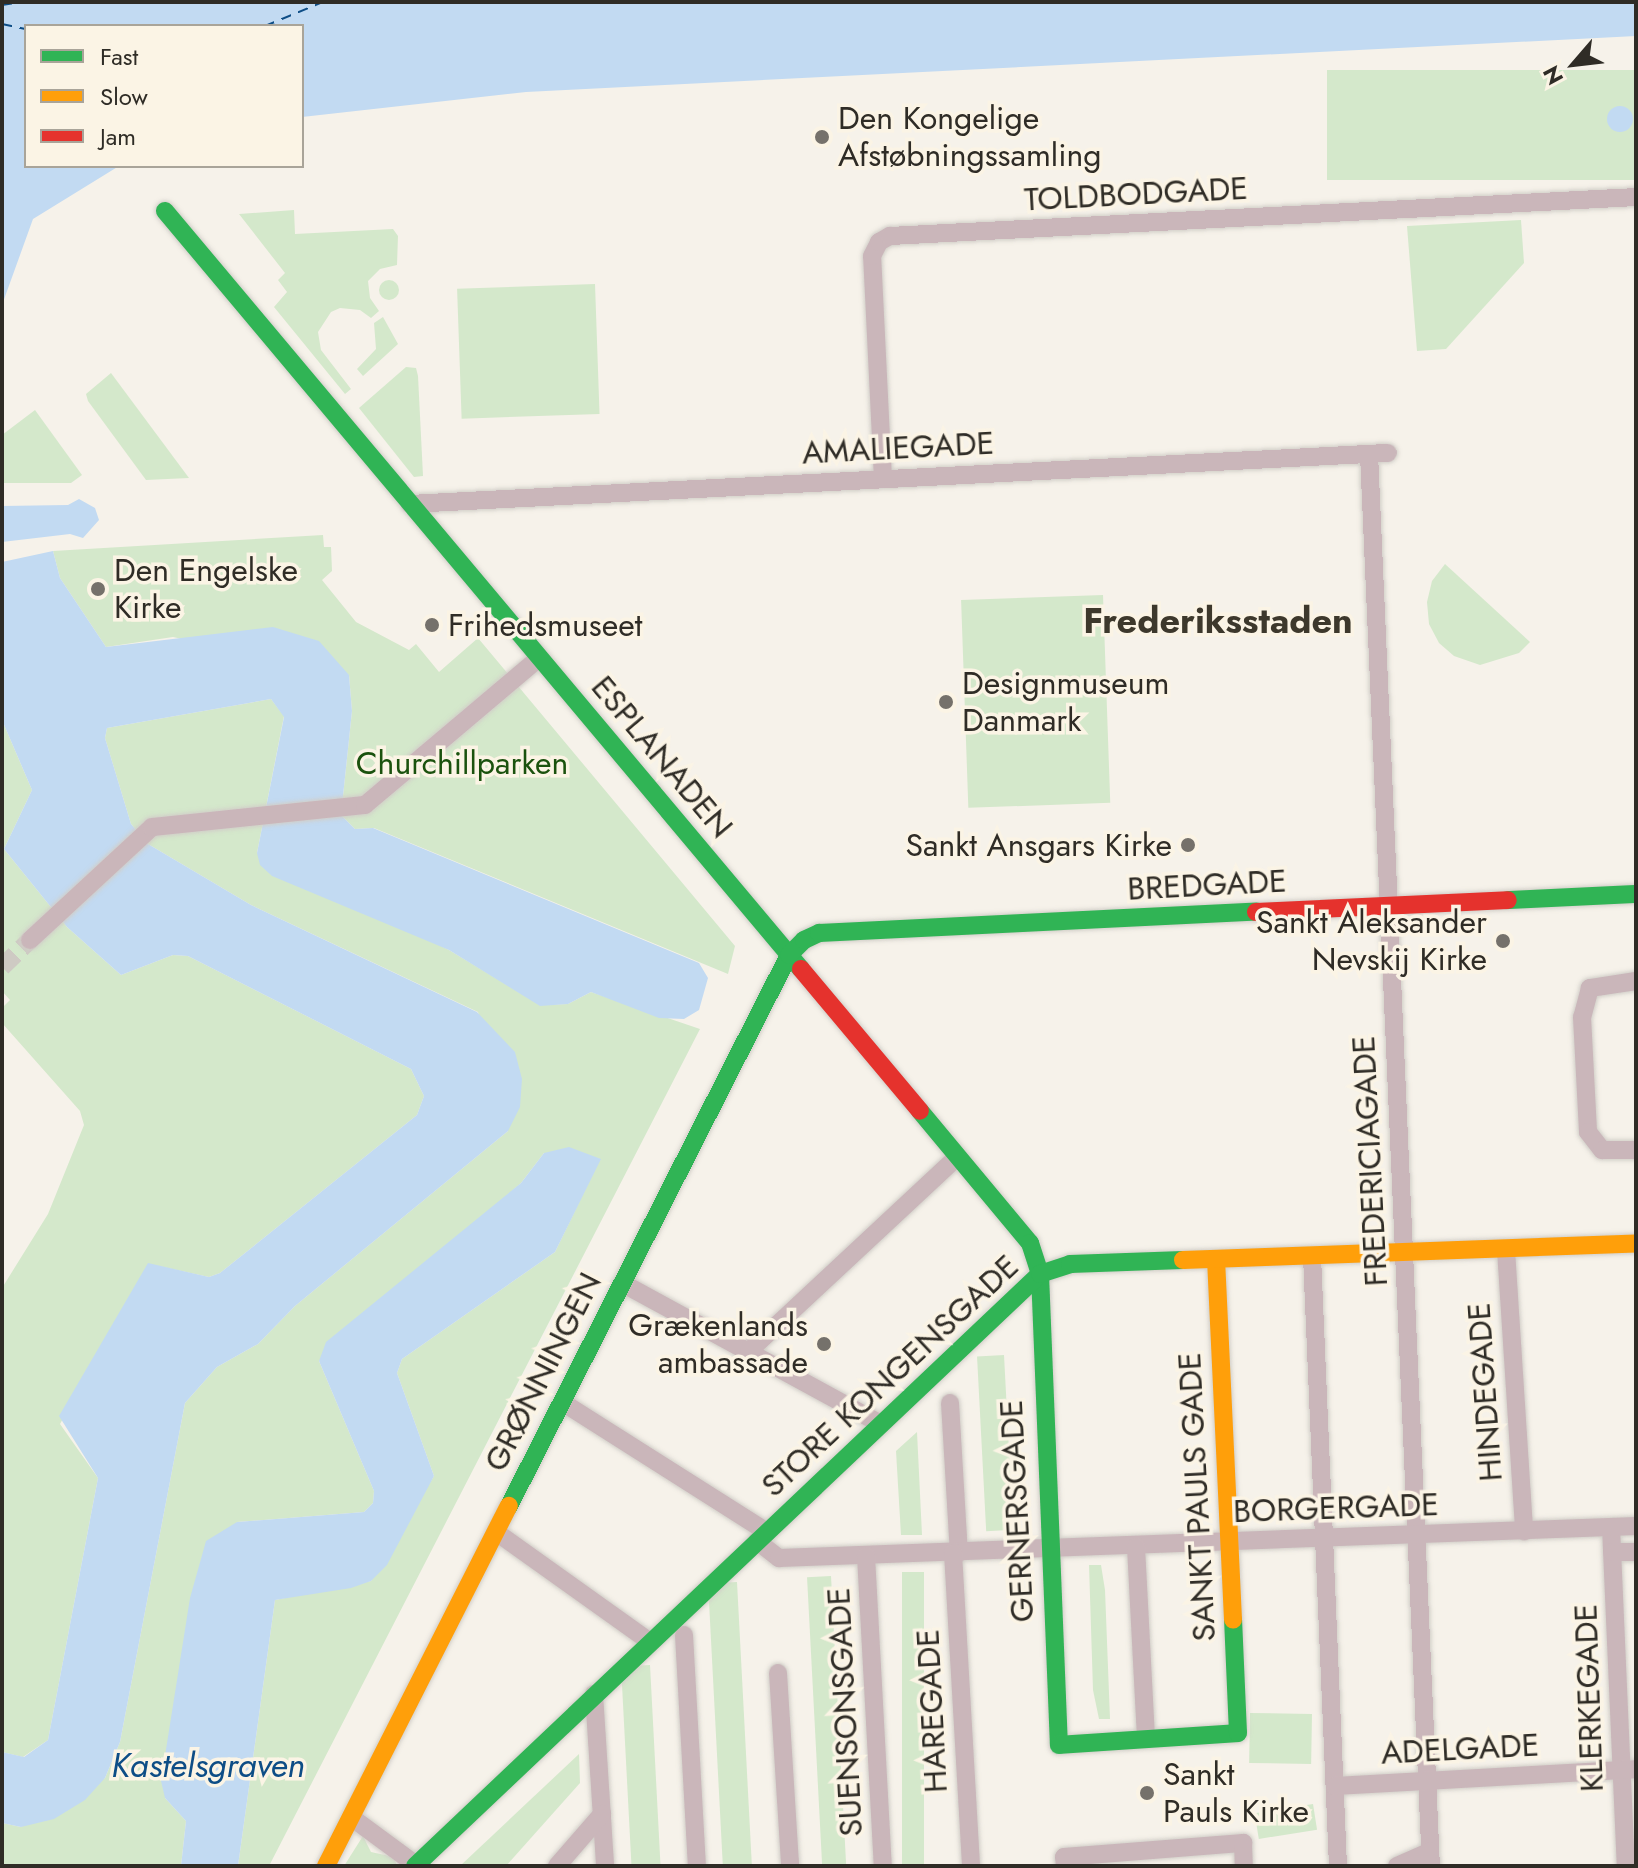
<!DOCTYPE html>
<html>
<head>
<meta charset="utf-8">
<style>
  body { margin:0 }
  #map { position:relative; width:1638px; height:1868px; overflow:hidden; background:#f6f2ea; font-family:Jost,sans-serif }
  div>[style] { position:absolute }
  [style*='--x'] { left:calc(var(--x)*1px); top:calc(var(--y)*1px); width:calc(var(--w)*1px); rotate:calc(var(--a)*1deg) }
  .green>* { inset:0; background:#d4e8cb; transform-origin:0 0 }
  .round { border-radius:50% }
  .water>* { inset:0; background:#c2daf2 }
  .ferry>* { height:2px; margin-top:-1px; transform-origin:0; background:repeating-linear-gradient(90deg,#0d4d86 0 10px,transparent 0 18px) }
  .street-tunnel>* { height:18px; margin-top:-9px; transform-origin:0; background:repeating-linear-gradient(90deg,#cecac3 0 18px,transparent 0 27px) }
  .roads { filter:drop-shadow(0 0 2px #d1cec8) drop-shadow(0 0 2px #d1cec8) }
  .street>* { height:18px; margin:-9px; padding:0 9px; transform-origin:9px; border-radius:9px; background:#cab6ba }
  .fast>* { height:18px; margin:-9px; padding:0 9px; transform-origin:9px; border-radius:9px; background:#30b455 }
  .slow>* { height:18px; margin:-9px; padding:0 9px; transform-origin:9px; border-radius:9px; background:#ff9f0a }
  .jam>* { height:18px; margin:-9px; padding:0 9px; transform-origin:9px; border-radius:9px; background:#e5322d }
  .dots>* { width:22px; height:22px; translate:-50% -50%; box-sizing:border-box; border:4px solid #fbf4e5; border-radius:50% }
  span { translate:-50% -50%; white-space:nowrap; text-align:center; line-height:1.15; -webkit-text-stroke:7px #fbf4e5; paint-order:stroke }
  .poi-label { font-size:32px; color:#2f2c26 }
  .left { translate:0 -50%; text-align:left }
  .right { translate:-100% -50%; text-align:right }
  .street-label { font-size:32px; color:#2f2c26 }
  .park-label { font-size:32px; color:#1b520e }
  .water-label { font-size:34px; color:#0d4d86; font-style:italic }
  .quarter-label { font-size:36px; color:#3d382c; font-weight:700 }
  .frame { position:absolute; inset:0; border:4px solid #2f2c26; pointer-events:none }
  .legend { position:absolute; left:24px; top:24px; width:280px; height:144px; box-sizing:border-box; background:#fbf4e5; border:2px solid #a9a499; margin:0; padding:10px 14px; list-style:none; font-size:24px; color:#2f2c26 }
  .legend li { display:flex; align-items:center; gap:16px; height:40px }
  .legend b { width:40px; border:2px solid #a9a499 }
  .north { position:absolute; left:1534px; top:24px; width:80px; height:80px; -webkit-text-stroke:6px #fbf4e5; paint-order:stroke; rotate:242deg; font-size:22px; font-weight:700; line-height:32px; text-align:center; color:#2f2c26 }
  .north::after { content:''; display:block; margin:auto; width:28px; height:36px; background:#2f2c26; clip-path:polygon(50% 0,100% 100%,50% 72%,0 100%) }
</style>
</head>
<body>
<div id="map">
  <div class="green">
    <i style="left:1636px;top:70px;width:110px;height:309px;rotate:90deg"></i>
    <i style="clip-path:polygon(294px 210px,295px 234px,393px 229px,398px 236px,397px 265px,380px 269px,368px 281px,370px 298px,379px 311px,371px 318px,360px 310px,340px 308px,331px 312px,318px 332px,321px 350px,351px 389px,345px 394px,274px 307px,287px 292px,278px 280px,285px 273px,239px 214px)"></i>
    <i style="clip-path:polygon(1521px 220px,1524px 263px,1446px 349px,1417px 351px,1407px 226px)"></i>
    <i class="round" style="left:379px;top:280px;width:20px;height:20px"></i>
    <i style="left:595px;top:284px;width:130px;height:138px;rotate:88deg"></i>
    <i style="clip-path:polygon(383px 317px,398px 344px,363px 376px,357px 369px,376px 349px,374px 323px)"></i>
    <i style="clip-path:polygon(406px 367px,416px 368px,418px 376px,423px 476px,414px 477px,359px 408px)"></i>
    <i style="clip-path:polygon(111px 373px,189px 478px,146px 480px,88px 401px,86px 394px)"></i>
    <i style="clip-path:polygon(35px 410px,82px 475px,71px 483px,2px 483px,2px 435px)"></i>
    <i style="clip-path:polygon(323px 535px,324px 547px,331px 547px,332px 571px,322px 580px,356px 622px,409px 650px,416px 644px,439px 672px,478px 638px,735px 946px,728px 974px,374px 828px,355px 829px,341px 815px,352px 711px,349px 675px,173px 637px,106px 647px,60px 578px,53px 551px)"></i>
    <i style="clip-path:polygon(1445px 564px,1530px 642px,1519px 653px,1480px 665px,1454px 656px,1439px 643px,1429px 624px,1427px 602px,1432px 581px)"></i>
    <i style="left:1103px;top:595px;width:208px;height:142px;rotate:88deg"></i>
    <i style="clip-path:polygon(271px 699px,284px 716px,257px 853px,449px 950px,540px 1005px,568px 1004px,591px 992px,700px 1029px,269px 1866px,238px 1866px,275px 1600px,371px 1581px,434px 1476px,397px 1373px,402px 1359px,555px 1252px,600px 1159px,544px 1153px,521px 1183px,319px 1361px,374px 1491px,373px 1503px,364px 1512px,237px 1522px,165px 1798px,186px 1821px,181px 1866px,2px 1866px,2px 1823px,21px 1827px,105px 1778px,120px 1742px,185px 1403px,217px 1367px,258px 1344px,295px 1306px,508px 1131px,478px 1012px,251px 905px,148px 844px,131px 824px,105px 738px,107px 728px)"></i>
    <i style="clip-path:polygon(2px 720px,32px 790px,4px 849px,67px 927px,121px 975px,173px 955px,188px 956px,411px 1069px,424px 1096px,417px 1115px,220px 1273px,209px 1277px,149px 1264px,60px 1424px,98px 1478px,48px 1740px,23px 1757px,2px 1752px,2px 1288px,48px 1214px,84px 1125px,80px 1111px,2px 1023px,2px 1008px,10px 1000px,2px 991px)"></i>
    <i style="left:1004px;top:1355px;width:175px;height:27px;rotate:87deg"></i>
    <i style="clip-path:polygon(917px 1432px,922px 1535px,901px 1535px,896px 1451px)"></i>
    <i style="clip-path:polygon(1089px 1565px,1101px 1565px,1105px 1590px,1110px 1719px,1099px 1719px,1093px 1690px)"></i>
    <i style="left:902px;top:1572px;width:22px;height:294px"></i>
    <i style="left:831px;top:1576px;width:290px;height:24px;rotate:87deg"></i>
    <i style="left:737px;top:1582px;width:284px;height:29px;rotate:87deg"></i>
    <i style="left:650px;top:1665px;width:201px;height:29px;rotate:87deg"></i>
    <i style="left:1312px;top:1714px;width:50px;height:62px;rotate:91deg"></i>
    <i style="clip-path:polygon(579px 1754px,580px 1783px,506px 1866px,460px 1866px)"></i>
    <i style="left:1313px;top:1804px;width:26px;height:59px;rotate:81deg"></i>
    <i style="clip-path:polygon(363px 1836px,371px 1852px,394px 1857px,397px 1866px,344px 1866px)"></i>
  </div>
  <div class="water">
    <i style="clip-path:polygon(2px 2px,1636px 2px,1636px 36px,526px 92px,302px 117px,302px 26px,26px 26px,26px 166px,119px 166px,33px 219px,2px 305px)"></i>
    <i class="round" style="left:1607px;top:106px;width:26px;height:26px"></i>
    <i style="clip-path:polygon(79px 499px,95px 508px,99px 520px,83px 538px,70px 534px,2px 542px,2px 506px,68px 505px)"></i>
    <i style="clip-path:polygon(53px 551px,60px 578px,106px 647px,273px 627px,319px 641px,349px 675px,352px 711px,341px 815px,355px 829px,373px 828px,699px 963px,708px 978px,699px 1010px,684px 1019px,659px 1018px,591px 992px,568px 1004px,540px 1006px,449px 950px,272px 876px,260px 865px,257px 853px,284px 717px,271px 699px,107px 728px,105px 738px,131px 824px,148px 844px,251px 905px,477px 1012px,515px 1052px,522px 1079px,520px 1107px,508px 1131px,295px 1306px,258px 1344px,217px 1367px,185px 1403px,120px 1742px,105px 1778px,85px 1800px,54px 1819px,21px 1827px,2px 1823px,2px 1752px,24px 1757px,48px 1740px,98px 1478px,59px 1416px,148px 1263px,209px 1277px,220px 1273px,417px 1115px,424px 1096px,411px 1069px,188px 956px,173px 955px,121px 975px,67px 927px,4px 849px,32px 790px,2px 720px,2px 562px)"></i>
    <i style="clip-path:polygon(569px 1147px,601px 1159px,555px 1252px,402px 1359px,397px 1373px,434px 1476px,387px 1565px,371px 1581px,351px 1588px,275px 1600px,238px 1866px,181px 1866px,186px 1821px,165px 1798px,161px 1781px,190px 1598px,206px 1541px,237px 1522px,364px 1512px,373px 1503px,374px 1491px,319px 1361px,326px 1342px,521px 1183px,544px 1153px)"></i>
  </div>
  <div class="ferry">
    <i style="--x:2;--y:5;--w:18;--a:-9"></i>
    <i style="--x:2;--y:24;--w:25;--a:12"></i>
    <i style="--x:265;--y:26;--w:63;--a:-22.5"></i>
  </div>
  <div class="street-tunnel">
    <i style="--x:2;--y:967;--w:39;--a:-44"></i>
  </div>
  <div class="roads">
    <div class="street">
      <i style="--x:1369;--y:454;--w:1413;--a:87.49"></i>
      <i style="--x:883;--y:479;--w:223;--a:-92.8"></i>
      <i style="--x:872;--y:256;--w:16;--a:-63"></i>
      <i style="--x:879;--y:242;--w:13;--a:-29"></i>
      <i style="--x:890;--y:236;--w:747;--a:-2.99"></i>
      <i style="--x:410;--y:504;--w:979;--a:-2.99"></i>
      <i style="--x:30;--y:940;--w:166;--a:-42.8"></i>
      <i style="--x:152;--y:827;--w:214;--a:-5.9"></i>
      <i style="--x:365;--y:805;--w:228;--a:-40.2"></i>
      <i style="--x:1636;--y:981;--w:47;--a:171.3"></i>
      <i style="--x:1590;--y:988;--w:30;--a:105"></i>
      <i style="--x:1582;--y:1017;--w:115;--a:87"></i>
      <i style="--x:1588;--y:1132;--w:23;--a:52"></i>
      <i style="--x:1602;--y:1150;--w:34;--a:0"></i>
      <i style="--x:1506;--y:1250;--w:282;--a:86.3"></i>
      <i style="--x:1312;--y:1256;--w:611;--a:87.56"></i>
      <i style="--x:622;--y:1283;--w:295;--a:28.6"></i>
      <i style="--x:749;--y:1351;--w:284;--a:-43"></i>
      <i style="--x:562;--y:1402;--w:243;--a:32.4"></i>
      <i style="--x:950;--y:1403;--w:150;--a:86.6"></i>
      <i style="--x:1611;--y:1527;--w:339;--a:87.5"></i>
      <i style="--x:496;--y:1532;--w:189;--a:35.5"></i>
      <i style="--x:757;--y:1541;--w:28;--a:38"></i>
      <i style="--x:779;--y:1558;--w:858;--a:-2.14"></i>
      <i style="--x:1136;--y:1547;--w:192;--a:87"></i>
      <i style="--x:1612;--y:1552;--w:24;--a:0"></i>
      <i style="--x:953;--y:1553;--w:314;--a:86.7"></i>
      <i style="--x:866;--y:1556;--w:310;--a:86.9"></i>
      <i style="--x:684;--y:1635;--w:231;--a:86.8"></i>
      <i style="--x:778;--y:1673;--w:193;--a:86.4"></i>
      <i style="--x:594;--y:1694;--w:172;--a:86.3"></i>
      <i style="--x:1335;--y:1786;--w:301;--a:-3.2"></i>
      <i style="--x:351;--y:1817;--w:81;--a:36.4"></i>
      <i style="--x:557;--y:1866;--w:69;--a:-49.1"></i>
      <i style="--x:1065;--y:1866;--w:9;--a:-96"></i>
      <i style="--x:1064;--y:1857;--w:180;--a:-4.5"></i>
      <i style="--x:1243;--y:1843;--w:23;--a:88"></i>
      <i style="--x:1397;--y:1866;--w:36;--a:-24"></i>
    </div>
    <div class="fast">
      <i style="--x:165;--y:211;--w:989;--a:50"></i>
      <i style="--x:1508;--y:900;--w:128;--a:-2.7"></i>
      <i style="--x:920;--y:1111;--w:172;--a:50.2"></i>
      <i style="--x:1030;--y:1243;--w:33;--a:72"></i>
      <i style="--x:1040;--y:1274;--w:471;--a:87.7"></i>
      <i style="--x:1059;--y:1745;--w:179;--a:-3.8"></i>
      <i style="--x:1238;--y:1733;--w:113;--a:-92.5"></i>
      <i style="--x:509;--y:1506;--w:618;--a:-63.06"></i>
      <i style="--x:789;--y:955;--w:21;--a:-45"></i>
      <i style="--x:804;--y:940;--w:17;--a:-25"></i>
      <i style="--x:819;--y:933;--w:438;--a:-2.8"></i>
      <i style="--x:415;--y:1866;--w:861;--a:-43.45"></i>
      <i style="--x:1040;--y:1274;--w:32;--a:-18"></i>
      <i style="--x:1070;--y:1264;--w:113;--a:-2"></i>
    </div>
    <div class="slow">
      <i style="--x:1216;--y:1259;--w:361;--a:87.3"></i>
      <i style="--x:1183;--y:1260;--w:453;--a:-2.1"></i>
      <i style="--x:326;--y:1866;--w:404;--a:-63.1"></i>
    </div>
    <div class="jam">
      <i style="--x:1256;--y:912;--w:252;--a:-2.7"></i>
      <i style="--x:801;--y:969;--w:185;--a:50"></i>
    </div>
  </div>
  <div class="dots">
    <i style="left:822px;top:137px;background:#75716b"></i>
    <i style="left:98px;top:589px;background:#75716b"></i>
    <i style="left:432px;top:625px;background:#75716b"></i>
    <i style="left:946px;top:702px;background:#75716b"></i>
    <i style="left:1188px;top:845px;background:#75716b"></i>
    <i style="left:1503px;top:941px;background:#75716b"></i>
    <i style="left:824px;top:1344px;background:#75716b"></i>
    <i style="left:1147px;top:1793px;background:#75716b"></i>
  </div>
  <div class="poi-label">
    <span class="left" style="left:838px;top:137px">Den Kongelige<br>Afstøbningssamling</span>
    <span class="left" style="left:114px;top:589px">Den Engelske<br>Kirke</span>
    <span class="left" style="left:448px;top:625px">Frihedsmuseet</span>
    <span class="left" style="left:962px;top:702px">Designmuseum<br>Danmark</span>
    <span class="right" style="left:1172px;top:845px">Sankt Ansgars Kirke</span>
    <span class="right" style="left:1487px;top:941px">Sankt Aleksander<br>Nevskij Kirke</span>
    <span class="right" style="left:808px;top:1344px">Grækenlands<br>ambassade</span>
    <span class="left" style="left:1163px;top:1793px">Sankt<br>Pauls Kirke</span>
  </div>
  <div class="street-label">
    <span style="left:1136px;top:194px;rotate:-3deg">TOLDBODGADE</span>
    <span style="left:898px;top:448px;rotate:-3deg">AMALIEGADE</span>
    <span style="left:662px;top:757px;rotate:50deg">ESPLANADEN</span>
    <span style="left:1207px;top:885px;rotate:-3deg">BREDGADE</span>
    <span style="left:1370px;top:1161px;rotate:-93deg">FREDERICIAGADE</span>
    <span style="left:543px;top:1372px;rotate:-63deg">GRØNNINGEN</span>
    <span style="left:890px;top:1376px;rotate:-43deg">STORE KONGENSGADE</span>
    <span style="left:1485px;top:1392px;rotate:-94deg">HINDEGADE</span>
    <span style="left:1197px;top:1497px;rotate:-93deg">SANKT PAULS GADE</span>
    <span style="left:1336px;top:1508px;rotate:-2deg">BORGERGADE</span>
    <span style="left:1017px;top:1511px;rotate:-93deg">GERNERSGADE</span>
    <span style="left:1589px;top:1698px;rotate:-92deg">KLERKEGADE</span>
    <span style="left:932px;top:1711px;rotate:-93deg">HAREGADE</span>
    <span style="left:845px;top:1712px;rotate:-93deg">SUENSONSGADE</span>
    <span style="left:1460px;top:1749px;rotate:-3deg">ADELGADE</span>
  </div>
  <div class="park-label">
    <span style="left:462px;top:763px">Churchillparken</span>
  </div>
  <div class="water-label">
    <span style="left:208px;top:1766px">Kastelsgraven</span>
  </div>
  <div class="quarter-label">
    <span style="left:1218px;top:621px">Frederiksstaden</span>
  </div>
  <div class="frame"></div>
  <ul class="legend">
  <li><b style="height:10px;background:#30b455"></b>Fast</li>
  <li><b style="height:10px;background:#ff9f0a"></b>Slow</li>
  <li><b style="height:10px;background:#e5322d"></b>Jam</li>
  </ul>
  <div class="north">N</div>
</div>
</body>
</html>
